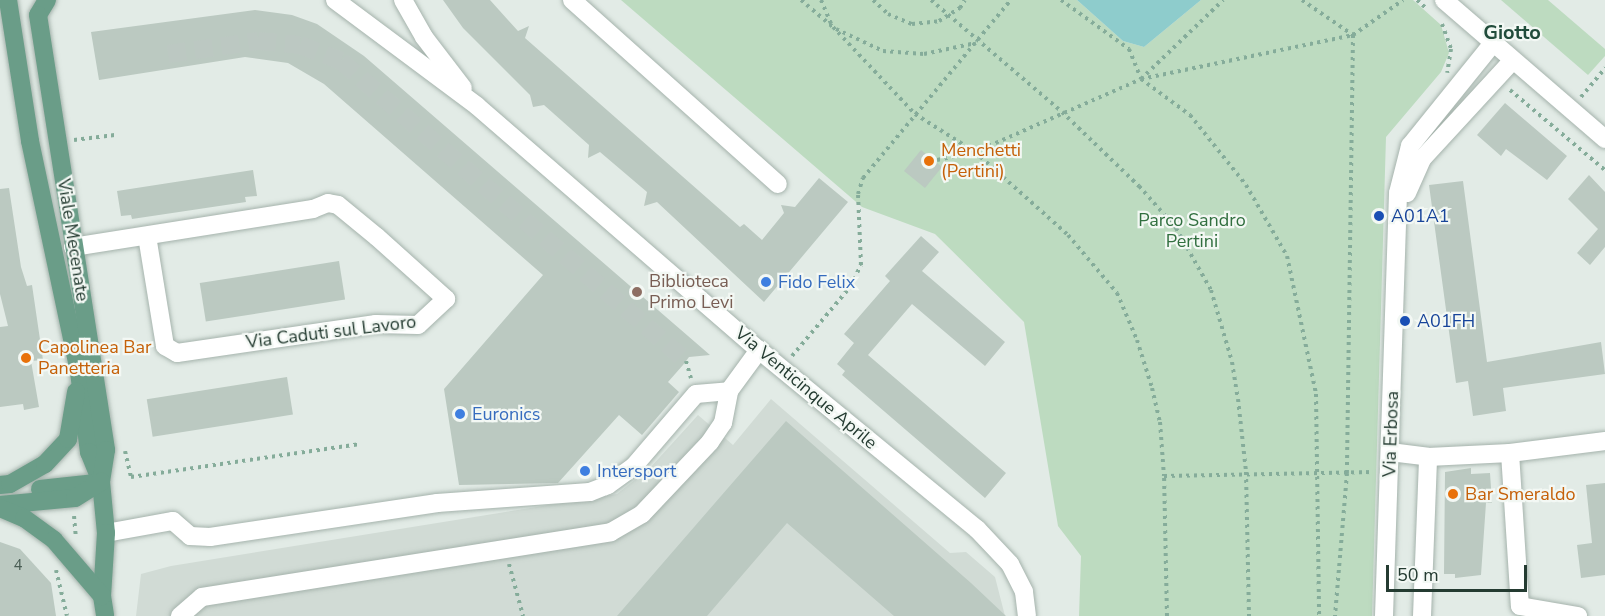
<!DOCTYPE html>
<html>
<head>
<meta charset="utf-8">
<style>
  body { margin:0 }
  #map { position:relative; width:1605px; height:616px; overflow:hidden; background:#e2ebe6; font-family:"Nunito Sans",sans-serif }
  div>[style] { position:absolute }
  [style*='--x'] { left:calc(var(--x)*1px); top:calc(var(--y)*1px); width:calc(var(--w)*1px); rotate:calc(var(--a)*1deg) }
  .built>* { inset:0; background:#d1dbd5 }
  .green>* { inset:0; background:#bddbc0 }
  .water>* { inset:0; background:#8ecccc }
  .building>* { inset:0; background:#bbc9c1; transform-origin:0 0 }
  .minor-tunnel>* { height:18px; margin-top:-9px; transform-origin:0; background:repeating-linear-gradient(90deg,#bcc8c2 0 18px,transparent 0 27px) }
  .path>* { height:4px; margin-top:-2px; transform-origin:0; background:repeating-linear-gradient(90deg,#85ac9a 0 3px,transparent 0 7.5px) }
  .roads { filter:drop-shadow(0 0 2px #a5b3ac) drop-shadow(0 0 2px #a5b3ac) }
  .minor>* { height:18px; margin:-9px; padding:0 9px; transform-origin:9px; border-radius:9px; background:#fff }
  .major>* { height:18px; margin:-9px; padding:0 9px; transform-origin:9px; border-radius:9px; background:#6a9d88 }
  .dots>* { width:16px; height:16px; translate:-50% -50%; box-sizing:border-box; border:3px solid #f3f8f4; border-radius:50% }
  span { translate:-50% -50%; white-space:nowrap; text-align:center; line-height:1.15; -webkit-text-stroke:4.5px #f3f8f4; paint-order:stroke }
  .number-label { font-size:15px; color:#4a5e55 }
  .number-label span { -webkit-text-stroke-width:0 }
  .food-label { font-size:18px; color:#c56008 }
  .left { translate:0 -50%; text-align:left }
  .transit-label { font-size:18px; color:#164399 }
  .park-label { font-size:18px; color:#316f3f }
  .street-label { font-size:18px; color:#243b31 }
  .education-label { font-size:18px; color:#785e54 }
  .shop-label { font-size:18px; color:#366cbe }
  .neighbourhood-label { font-size:20px; color:#214c3b; font-weight:700 }
  .scale { position:absolute; left:1386px; top:565px; width:141px; height:27px; box-sizing:border-box; border:3px solid #243b31; border-top:0; padding-left:8px; font-size:18px; line-height:21px; white-space:nowrap; color:#243b31; -webkit-text-stroke:4px #f3f8f4; paint-order:stroke }
</style>
</head>
<body>
<div id="map">
  <div class="built">
    <i style="clip-path:polygon(771px 399px,950px 553px,966px 552px,995px 577px,1005px 616px,136px 616px,141px 574px,171px 566px,617px 494px,650px 468px,698px 415px,733px 445px)"></i>
  </div>
  <div class="green">
    <i style="clip-path:polygon(621px 0,1077px 0,1123px 41px,1144px 47px,1201px 0,1413px 0,1441px 25px,1449px 53px,1441px 72px,1386px 137px,1372px 616px,1079px 616px,1081px 556px,1058px 526px,1024px 322px,935px 234px,862px 207px)"></i>
    <i style="clip-path:polygon(1501px 0,1548px 0,1605px 49px,1605px 56px,1588px 75px)"></i>
  </div>
  <div class="water">
    <i style="clip-path:polygon(1077px 0,1201px 0,1144px 47px,1123px 41px)"></i>
  </div>
  <div class="building">
    <i style="clip-path:polygon(443px 0,490px 0,518px 31px,529px 26px,525px 38px,740px 227px,744px 224px,762px 240px,784px 213px,781px 205px,795px 207px,819px 178px,848px 202px,764px 302px,657px 202px,644px 206px,647px 192px,600px 152px,588px 158px,589px 145px,544px 105px,533px 107px,530px 95px,463px 28px)"></i>
    <i style="clip-path:polygon(255px 10px,292px 15px,317px 24px,364px 56px,710px 355px,689px 357px,683px 365px,668px 382px,679px 392px,642px 435px,619px 415px,558px 483px,459px 485px,444px 389px,543px 275px,324px 84px,288px 63px,245px 57px,99px 80px,91px 32px)"></i>
    <i style="clip-path:polygon(1505px 103px,1567px 156px,1547px 180px,1506px 149px,1501px 156px,1477px 135px)"></i>
    <i style="left:921px;top:150px;width:27px;height:27px;rotate:39deg"></i>
    <i style="clip-path:polygon(253px 170px,257px 196px,245px 197px,246px 202px,132px 219px,131px 215px,121px 216px,117px 191px)"></i>
    <i style="clip-path:polygon(1589px 175px,1605px 192px,1605px 247px,1590px 265px,1577px 253px,1598px 229px,1568px 199px)"></i>
    <i style="clip-path:polygon(1463px 181px,1487px 362px,1601px 342px,1605px 374px,1503px 388px,1506px 411px,1473px 416px,1468px 381px,1456px 383px,1429px 185px)"></i>
    <i style="clip-path:polygon(9px 188px,21px 267px,27px 286px,32px 285px,43px 360px,31px 361px,39px 407px,24px 410px,23px 404px,0 407px,0 327px,8px 326px,0 294px,0 189px)"></i>
    <i style="clip-path:polygon(921px 236px,939px 252px,922px 271px,1005px 342px,985px 366px,912px 304px,868px 355px,1006px 473px,985px 498px,842px 375px,845px 371px,837px 364px,854px 343px,844px 334px,890px 281px,885px 276px)"></i>
    <i style="left:339px;top:261px;width:39px;height:141px;rotate:81deg"></i>
    <i style="left:287px;top:377px;width:38px;height:142px;rotate:81deg"></i>
    <i style="clip-path:polygon(786px 421px,971px 583px,1006px 616px,894px 616px,787px 523px,707px 616px,617px 616px)"></i>
    <i style="clip-path:polygon(1471px 468px,1471px 474px,1490px 473px,1492px 503px,1486px 503px,1481px 575px,1455px 578px,1455px 574px,1444px 574px,1445px 472px)"></i>
    <i style="clip-path:polygon(1605px 483px,1605px 575px,1581px 578px,1577px 545px,1592px 543px,1586px 485px)"></i>
    <i style="clip-path:polygon(0 542px,20px 549px,51px 583px,56px 616px,0 616px)"></i>
  </div>
  <div class="minor-tunnel">
    <i style="--x:168;--y:54;--w:91;--a:-8.2"></i>
    <i style="--x:258;--y:41;--w:42;--a:5.4"></i>
    <i style="--x:300;--y:45;--w:44;--a:21.3"></i>
    <i style="--x:341;--y:61;--w:457;--a:41"></i>
  </div>
  <div class="path">
    <i style="--x:801;--y:0;--w:42;--a:40.2"></i>
    <i style="--x:833;--y:27;--w:120;--a:46.7"></i>
    <i style="--x:915;--y:114;--w:71;--a:32.3"></i>
    <i style="--x:975;--y:152;--w:125;--a:41.7"></i>
    <i style="--x:1068;--y:235;--w:76;--a:49.8"></i>
    <i style="--x:1117;--y:293;--w:51;--a:66.9"></i>
    <i style="--x:1137;--y:340;--w:50;--a:72.6"></i>
    <i style="--x:1152;--y:388;--w:35;--a:77"></i>
    <i style="--x:1160;--y:422;--w:54;--a:85.8"></i>
    <i style="--x:821;--y:0;--w:26;--a:67"></i>
    <i style="--x:873;--y:0;--w:21;--a:43"></i>
    <i style="--x:888;--y:14;--w:26;--a:23"></i>
    <i style="--x:912;--y:24;--w:27;--a:-6"></i>
    <i style="--x:939;--y:21;--w:25;--a:-32"></i>
    <i style="--x:960;--y:8;--w:9;--a:-58"></i>
    <i style="--x:931;--y:0;--w:172;--a:40.5"></i>
    <i style="--x:1062;--y:112;--w:107;--a:43.9"></i>
    <i style="--x:1139;--y:186;--w:56;--a:48.6"></i>
    <i style="--x:1176;--y:228;--w:71;--a:60.6"></i>
    <i style="--x:1211;--y:290;--w:75;--a:73.7"></i>
    <i style="--x:1232;--y:362;--w:37;--a:81"></i>
    <i style="--x:1238;--y:399;--w:73;--a:83.7"></i>
    <i style="--x:1246;--y:472;--w:144;--a:88.8"></i>
    <i style="--x:1061;--y:0;--w:84;--a:35.8"></i>
    <i style="--x:1129;--y:49;--w:32;--a:68"></i>
    <i style="--x:1141;--y:79;--w:61;--a:36.3"></i>
    <i style="--x:1190;--y:115;--w:90;--a:51.3"></i>
    <i style="--x:1246;--y:185;--w:82;--a:60"></i>
    <i style="--x:1287;--y:256;--w:141;--a:78.1"></i>
    <i style="--x:1316;--y:394;--w:222;--a:89.2"></i>
    <i style="--x:1302;--y:0;--w:62;--a:34.5"></i>
    <i style="--x:1353;--y:35;--w:61;--a:-35"></i>
    <i style="--x:1417;--y:0;--w:15;--a:42"></i>
    <i style="--x:1442;--y:24;--w:27;--a:70"></i>
    <i style="--x:1451;--y:49;--w:24;--a:99"></i>
    <i style="--x:836;--y:29;--w:52;--a:25.1"></i>
    <i style="--x:883;--y:51;--w:41;--a:4.2"></i>
    <i style="--x:924;--y:54;--w:53;--a:-11.9"></i>
    <i style="--x:1141;--y:79;--w:217;--a:-11.7"></i>
    <i style="--x:1353;--y:35;--w:438;--a:90.8"></i>
    <i style="--x:1347;--y:473;--w:144;--a:94.8"></i>
    <i style="--x:1510;--y:90;--w:124;--a:40.1"></i>
    <i style="--x:1581;--y:97;--w:38;--a:-50"></i>
    <i style="--x:74;--y:140;--w:41;--a:-7"></i>
    <i style="--x:937;--y:160;--w:39;--a:-12"></i>
    <i style="--x:975;--y:152;--w:181;--a:-23.7"></i>
    <i style="--x:1141;--y:79;--w:114;--a:-43.9"></i>
    <i style="--x:792;--y:356;--w:92;--a:-49.9"></i>
    <i style="--x:851;--y:286;--w:23;--a:-65"></i>
    <i style="--x:861;--y:265;--w:71;--a:-92.4"></i>
    <i style="--x:858;--y:194;--w:17;--a:-73"></i>
    <i style="--x:863;--y:178;--w:231;--a:-50.3"></i>
    <i style="--x:686;--y:361;--w:18;--a:74"></i>
    <i style="--x:125;--y:451;--w:27;--a:77"></i>
    <i style="--x:131;--y:477;--w:230;--a:-8.2"></i>
    <i style="--x:74;--y:516;--w:22;--a:85"></i>
    <i style="--x:509;--y:564;--w:54;--a:74.9"></i>
    <i style="--x:56;--y:570;--w:47;--a:76.6"></i>
    <i style="--x:1167;--y:616;--w:140;--a:-91.2"></i>
    <i style="--x:1164;--y:476;--w:210;--a:-1.1"></i>
  </div>
  <div class="roads">
    <div class="minor">
      <i style="--x:335;--y:0;--w:177;--a:36.7"></i>
      <i style="--x:477;--y:106;--w:373;--a:40.9"></i>
      <i style="--x:759;--y:350;--w:282;--a:39.4"></i>
      <i style="--x:977;--y:529;--w:48;--a:46.7"></i>
      <i style="--x:1010;--y:564;--w:31;--a:63"></i>
      <i style="--x:1024;--y:592;--w:24;--a:83"></i>
      <i style="--x:403;--y:0;--w:43;--a:60.4"></i>
      <i style="--x:424;--y:37;--w:64;--a:52.6"></i>
      <i style="--x:572;--y:0;--w:276;--a:41.8"></i>
      <i style="--x:1444;--y:0;--w:213;--a:40.8"></i>
      <i style="--x:1407;--y:193;--w:37;--a:-66"></i>
      <i style="--x:1422;--y:159;--w:134;--a:-47.4"></i>
      <i style="--x:73;--y:247;--w:243;--a:-9"></i>
      <i style="--x:313;--y:209;--w:16;--a:-22"></i>
      <i style="--x:328;--y:203;--w:10;--a:11"></i>
      <i style="--x:338;--y:205;--w:50;--a:39.4"></i>
      <i style="--x:377;--y:237;--w:93;--a:41.9"></i>
      <i style="--x:446;--y:299;--w:38;--a:137"></i>
      <i style="--x:418;--y:325;--w:42;--a:-178.6"></i>
      <i style="--x:376;--y:324;--w:201;--a:171.7"></i>
      <i style="--x:177;--y:353;--w:14;--a:-150"></i>
      <i style="--x:165;--y:346;--w:111;--a:-99.3"></i>
      <i style="--x:1390;--y:452;--w:38;--a:7"></i>
      <i style="--x:1428;--y:457;--w:82;--a:-2.8"></i>
      <i style="--x:1510;--y:453;--w:96;--a:-7.2"></i>
      <i style="--x:1510;--y:453;--w:153;--a:86.3"></i>
      <i style="--x:1520;--y:606;--w:59;--a:9.8"></i>
      <i style="--x:106;--y:533;--w:68;--a:-10.2"></i>
      <i style="--x:173;--y:521;--w:23;--a:41"></i>
      <i style="--x:190;--y:536;--w:20;--a:3"></i>
      <i style="--x:210;--y:537;--w:230;--a:-8.5"></i>
      <i style="--x:437;--y:503;--w:153;--a:-4.1"></i>
      <i style="--x:590;--y:492;--w:19;--a:-21"></i>
      <i style="--x:608;--y:485;--w:32;--a:-36"></i>
      <i style="--x:634;--y:466;--w:95;--a:-49.3"></i>
      <i style="--x:696;--y:394;--w:33;--a:-5"></i>
      <i style="--x:729;--y:391;--w:51;--a:-53.8"></i>
      <i style="--x:180;--y:616;--w:29;--a:-41"></i>
      <i style="--x:202;--y:597;--w:414;--a:-9"></i>
      <i style="--x:611;--y:532;--w:36;--a:-30"></i>
      <i style="--x:642;--y:514;--w:99;--a:-46.6"></i>
      <i style="--x:710;--y:442;--w:23;--a:-56"></i>
      <i style="--x:723;--y:423;--w:33;--a:-79"></i>
      <i style="--x:1384;--y:616;--w:423;--a:-88.1"></i>
      <i style="--x:1398;--y:193;--w:49;--a:-75.7"></i>
      <i style="--x:1410;--y:146;--w:132;--a:-51.1"></i>
      <i style="--x:1422;--y:616;--w:159;--a:-87.8"></i>
    </div>
    <div class="major">
      <i style="--x:8;--y:0;--w:143;--a:81.1"></i>
      <i style="--x:30;--y:141;--w:236;--a:78"></i>
      <i style="--x:79;--y:372;--w:81;--a:82.9"></i>
      <i style="--x:89;--y:452;--w:32;--a:68"></i>
      <i style="--x:101;--y:482;--w:51;--a:84.4"></i>
      <i style="--x:106;--y:533;--w:63;--a:93.6"></i>
      <i style="--x:102;--y:596;--w:20;--a:81"></i>
      <i style="--x:47;--y:0;--w:17;--a:121"></i>
      <i style="--x:38;--y:15;--w:440;--a:81.1"></i>
      <i style="--x:106;--y:450;--w:30;--a:99"></i>
      <i style="--x:0;--y:485;--w:10;--a:-6"></i>
      <i style="--x:10;--y:484;--w:40;--a:-29.7"></i>
      <i style="--x:45;--y:464;--w:34;--a:-47"></i>
      <i style="--x:68;--y:439;--w:48;--a:-80.3"></i>
      <i style="--x:40;--y:489;--w:56;--a:-6.1"></i>
      <i style="--x:0;--y:505;--w:75;--a:-5.3"></i>
      <i style="--x:75;--y:498;--w:31;--a:-32"></i>
      <i style="--x:0;--y:508;--w:26;--a:23"></i>
      <i style="--x:24;--y:518;--w:37;--a:36"></i>
      <i style="--x:54;--y:540;--w:74;--a:49.4"></i>
    </div>
  </div>
  <div class="dots">
    <i style="left:929px;top:161px;background:#e8710a"></i>
    <i style="left:1379px;top:216px;background:#1a4fb4"></i>
    <i style="left:766px;top:282px;background:#3f7fe0"></i>
    <i style="left:637px;top:292px;background:#8d6e63"></i>
    <i style="left:1405px;top:321px;background:#1a4fb4"></i>
    <i style="left:26px;top:358px;background:#e8710a"></i>
    <i style="left:460px;top:414px;background:#3f7fe0"></i>
    <i style="left:585px;top:471px;background:#3f7fe0"></i>
    <i style="left:1453px;top:494px;background:#e8710a"></i>
  </div>
  <div class="number-label">
    <span style="left:18px;top:566px">4</span>
  </div>
  <div class="food-label">
    <span class="left" style="left:941px;top:161px">Menchetti<br>(Pertini)</span>
    <span class="left" style="left:38px;top:358px">Capolinea Bar<br>Panetteria</span>
    <span class="left" style="left:1465px;top:494px">Bar Smeraldo</span>
  </div>
  <div class="transit-label">
    <span class="left" style="left:1391px;top:216px">A01A1</span>
    <span class="left" style="left:1417px;top:321px">A01FH</span>
  </div>
  <div class="park-label">
    <span style="left:1192px;top:231px">Parco Sandro<br>Pertini</span>
  </div>
  <div class="street-label">
    <span style="left:73px;top:240px;rotate:81deg">Viale Mecenate</span>
    <span style="left:331px;top:332px;rotate:-7deg">Via Caduti sul Lavoro</span>
    <span style="left:806px;top:388px;rotate:40deg">Via Venticinque Aprile</span>
    <span style="left:1391px;top:434px;rotate:-88deg">Via Erbosa</span>
  </div>
  <div class="education-label">
    <span class="left" style="left:649px;top:292px">Biblioteca<br>Primo Levi</span>
  </div>
  <div class="shop-label">
    <span class="left" style="left:778px;top:282px">Fido Felix</span>
    <span class="left" style="left:472px;top:414px">Euronics</span>
    <span class="left" style="left:597px;top:471px">Intersport</span>
  </div>
  <div class="neighbourhood-label">
    <span style="left:1512px;top:32px">Giotto</span>
  </div>
  <div class="scale">50 m</div>
</div>
</body>
</html>
